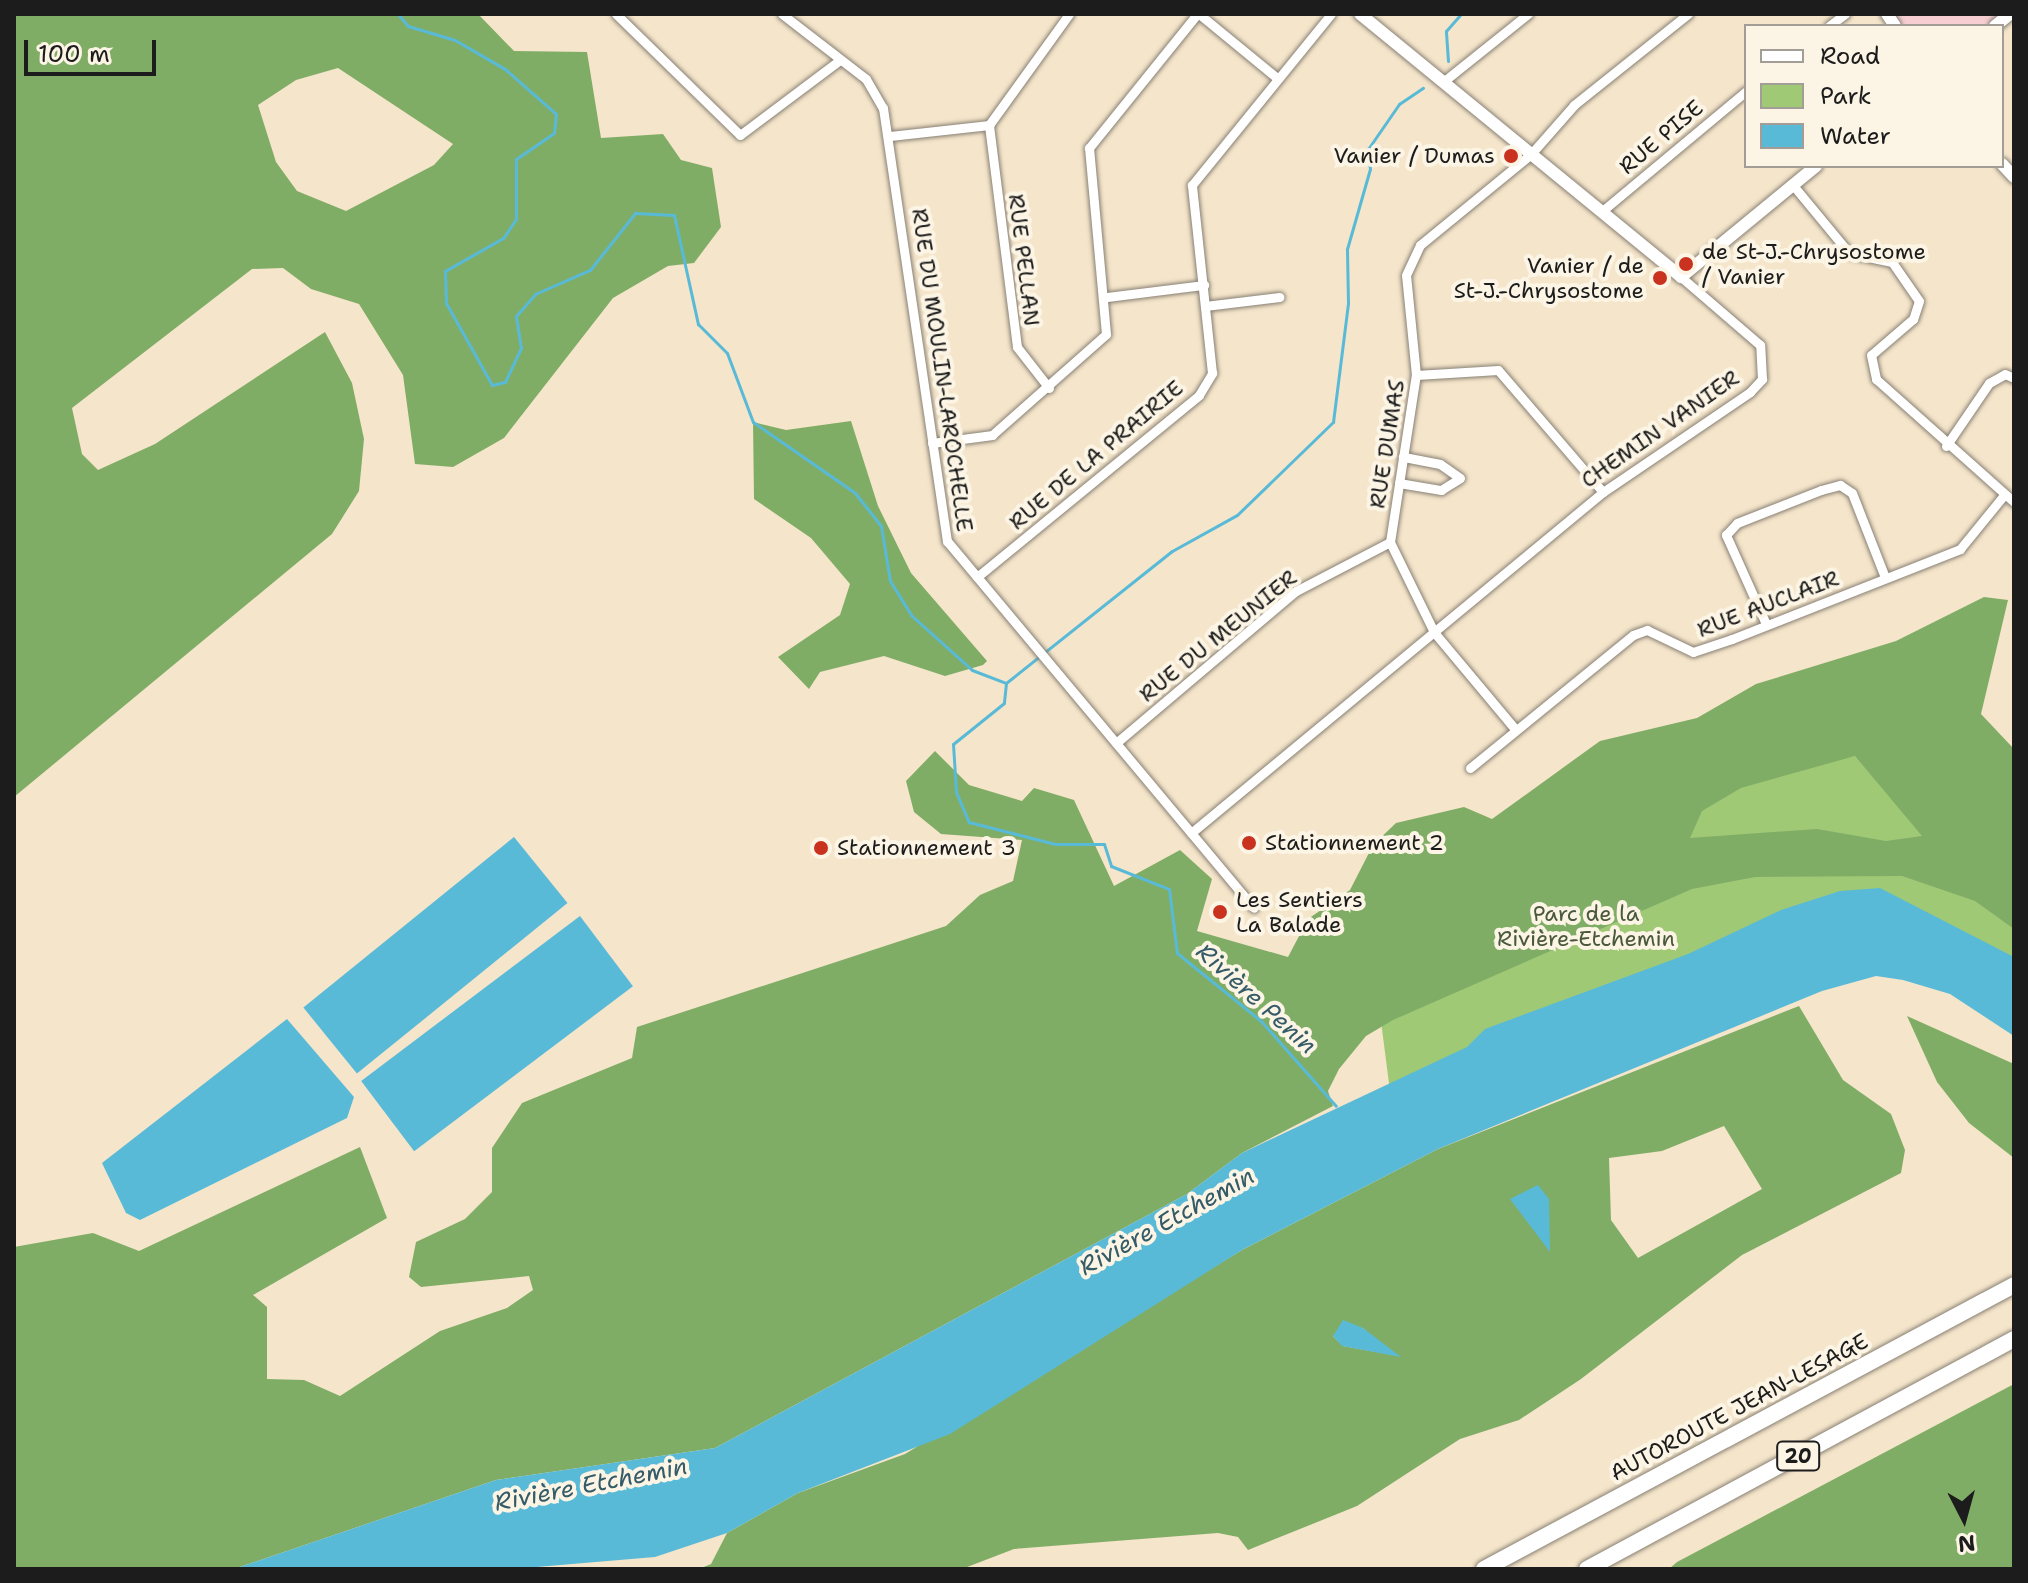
<!DOCTYPE html>
<html>
<head>
<meta charset="utf-8">
<style>
  body { margin:0 }
  #map { position:relative; width:2028px; height:1583px; overflow:hidden; background:#f5e5cb; font-family:"Shantell Sans",sans-serif }
  div>[style] { position:absolute }
  [style*='--x'] { left:calc(var(--x)*1px); top:calc(var(--y)*1px); width:calc(var(--w)*1px); rotate:calc(var(--a)*1deg) }
  .built>* { inset:0; background:#f7cfd3 }
  .green>* { inset:0; background:#a0c975 }
  .forest>* { inset:0; background:#80ad66 }
  .water>* { inset:0; background:#59bad7; transform-origin:0 0 }
  .stream>* { height:3px; margin:-1.5px; padding:0 1.5px; transform-origin:1.5px; border-radius:1.5px; background:#59bad7 }
  .roads { filter:drop-shadow(0 0 2px #888074) drop-shadow(0 0 2px #888074) }
  .street>* { height:9px; margin:-4.5px; padding:0 4.5px; transform-origin:4.5px; border-radius:4.5px; background:#fff }
  .secondary>* { height:12px; margin:-6px; padding:0 6px; transform-origin:6px; border-radius:6px; background:#fff }
  .highway>* { height:16px; margin:-8px; padding:0 8px; transform-origin:8px; border-radius:8px; background:#fff }
  .dots>* { width:22px; height:22px; translate:-50% -50%; box-sizing:border-box; border:4px solid #fcf5e5; border-radius:50% }
  span { translate:-50% -50%; white-space:nowrap; text-align:center; line-height:1.15; -webkit-text-stroke:8px #fcf5e5; paint-order:stroke }
  .shield-label span { padding:2px 6px; background:#fcf5e5; border:2px solid; border-radius:6px; -webkit-text-stroke-width:0 }
  .shield-label { font-size:20px; color:#1c1c1c; font-weight:700 }
  .street-label { font-size:22px; color:#1c1c1c }
  .poi-label { font-size:22px; color:#1c1c1c }
  .right { translate:-100% -50%; text-align:right }
  .left { translate:0 -50%; text-align:left }
  .park-label { font-size:22px; color:#4a593b }
  .water-label { font-size:24px; color:#345b67; font-style:italic }
  .frame { position:absolute; inset:0; border:16px solid #1c1c1c; pointer-events:none }
  .legend { position:absolute; left:1744px; top:24px; width:260px; height:144px; box-sizing:border-box; background:#fcf5e5; border:2px solid #a29e95; margin:0; padding:10px 14px; list-style:none; font-size:24px; color:#1c1c1c }
  .legend li { display:flex; align-items:center; gap:16px; height:40px }
  .legend b { width:40px; border:2px solid #a29e95 }
  .north { position:absolute; left:1924px; top:1479px; width:80px; height:80px; -webkit-text-stroke:6px #fcf5e5; paint-order:stroke; rotate:174deg; font-size:22px; font-weight:700; line-height:32px; text-align:center; color:#1c1c1c }
  .north::after { content:''; display:block; margin:auto; width:28px; height:36px; background:#1c1c1c; clip-path:polygon(50% 0,100% 100%,50% 72%,0 100%) }
  .scale { position:absolute; left:24px; top:40px; width:132px; height:36px; box-sizing:border-box; border:4px solid #1c1c1c; border-top:0; padding-left:10px; font-size:24px; line-height:28px; white-space:nowrap; color:#1c1c1c; -webkit-text-stroke:6px #fcf5e5; paint-order:stroke }
</style>
</head>
<body>
<div id="map">
  <div class="built">
    <i style="clip-path:polygon(1888px 14px,2010px 14px,1995px 26px,1896px 26px)"></i>
  </div>
  <div class="green">
    <i style="clip-path:polygon(1855px 756px,2014px 840px,2014px 1002px,1814px 948px,1394px 1122px,1379px 1006px,1621px 796px)"></i>
  </div>
  <div class="forest">
    <i style="clip-path:polygon(evenodd,14px 14px,478px 14px,514px 51px,587px 52px,601px 138px,663px 134px,681px 160px,712px 168px,721px 227px,694px 263px,668px 266px,613px 298px,504px 438px,453px 467px,415px 464px,403px 375px,359px 304px,311px 289px,283px 268px,252px 269px,72px 408px,82px 454px,98px 470px,155px 444px,325px 332px,352px 383px,364px 439px,359px 491px,332px 534px,14px 797px,14px 14px,338px 68px,453px 144px,434px 165px,346px 211px,297px 191px,276px 162px,258px 105px,296px 80px,338px 68px)"></i>
    <i style="clip-path:polygon(851px 421px,878px 506px,911px 573px,987px 661px,983px 665px,945px 676px,884px 656px,820px 672px,809px 689px,778px 657px,840px 615px,850px 584px,811px 538px,754px 499px,753px 422px,786px 430px)"></i>
    <i style="clip-path:polygon(evenodd,1984px 597px,2008px 600px,1981px 714px,2014px 749px,2014px 929px,1975px 901px,1902px 876px,1755px 877px,1692px 889px,1393px 1020px,1366px 1036px,1339px 1069px,1328px 1091px,1333px 1106px,1242px 1153px,1187px 1194px,715px 1448px,496px 1480px,234px 1569px,14px 1569px,14px 1247px,93px 1233px,139px 1251px,360px 1147px,387px 1218px,253px 1295px,267px 1307px,267px 1379px,304px 1380px,340px 1396px,440px 1331px,507px 1308px,533px 1290px,529px 1276px,421px 1287px,409px 1277px,416px 1242px,465px 1219px,492px 1192px,492px 1148px,522px 1103px,632px 1058px,637px 1027px,946px 926px,980px 895px,1013px 881px,1022px 840px,941px 834px,914px 812px,906px 781px,935px 751px,969px 785px,1022px 801px,1034px 788px,1074px 800px,1114px 886px,1180px 850px,1212px 879px,1197px 931px,1288px 957px,1308px 919px,1350px 890px,1373px 845px,1396px 823px,1464px 807px,1492px 819px,1600px 741px,1697px 718px,1756px 684px,1896px 641px,1984px 597px,1855px 756px,1922px 836px,1886px 841px,1817px 829px,1690px 838px,1702px 811px,1741px 788px,1855px 756px)"></i>
    <i style="clip-path:polygon(evenodd,1799px 1006px,1843px 1080px,1891px 1114px,1905px 1150px,1901px 1173px,1742px 1255px,1581px 1379px,1519px 1420px,1460px 1439px,1357px 1506px,1248px 1550px,1238px 1537px,1218px 1533px,1014px 1549px,962px 1569px,699px 1569px,711px 1564px,727px 1533px,798px 1493px,905px 1454px,1242px 1250px,1438px 1149px,1799px 1006px,1724px 1126px,1762px 1189px,1638px 1258px,1611px 1220px,1609px 1158px,1662px 1151px,1724px 1126px,1799px 1006px,1363px 1328px,1382px 1347px,1399px 1356px,1343px 1346px,1333px 1336px,1363px 1328px)"></i>
    <i style="clip-path:polygon(1907px 1016px,2014px 1064px,2014px 1158px,1969px 1123px,1937px 1082px)"></i>
    <i style="clip-path:polygon(2014px 1384px,2014px 1569px,1669px 1569px,1677px 1562px)"></i>
  </div>
  <div class="water">
    <i style="left:514px;top:837px;width:85px;height:271px;rotate:51deg"></i>
    <i style="clip-path:polygon(1880px 888px,2014px 957px,2014px 1036px,1950px 994px,1903px 980px,1876px 976px,1822px 991px,1438px 1149px,1242px 1250px,950px 1434px,798px 1493px,727px 1533px,655px 1557px,513px 1569px,234px 1569px,496px 1480px,715px 1448px,1187px 1194px,1242px 1153px,1467px 1047px,1485px 1029px,1688px 954px,1781px 910px,1840px 891px)"></i>
    <i style="left:580px;top:916px;width:88px;height:274px;rotate:53deg"></i>
    <i style="clip-path:polygon(287px 1019px,354px 1097px,347px 1118px,140px 1220px,126px 1213px,102px 1163px)"></i>
    <i style="clip-path:polygon(1538px 1185px,1549px 1199px,1550px 1252px,1510px 1199px)"></i>
    <i style="clip-path:polygon(1343px 1320px,1363px 1328px,1401px 1357px,1342px 1346px,1333px 1336px)"></i>
  </div>
  <div class="stream">
    <i style="--x:398;--y:14;--w:16;--a:50"></i>
    <i style="--x:408;--y:26;--w:49;--a:16.6"></i>
    <i style="--x:455;--y:40;--w:58;--a:30.1"></i>
    <i style="--x:505;--y:69;--w:68;--a:41.4"></i>
    <i style="--x:556;--y:114;--w:19;--a:96"></i>
    <i style="--x:554;--y:133;--w:46;--a:145.6"></i>
    <i style="--x:516;--y:159;--w:60;--a:90"></i>
    <i style="--x:516;--y:219;--w:23;--a:124"></i>
    <i style="--x:503;--y:238;--w:67;--a:150.4"></i>
    <i style="--x:445;--y:271;--w:32;--a:88"></i>
    <i style="--x:446;--y:303;--w:94;--a:60.7"></i>
    <i style="--x:492;--y:385;--w:13;--a:-13"></i>
    <i style="--x:505;--y:382;--w:38;--a:-65"></i>
    <i style="--x:521;--y:348;--w:32;--a:-99"></i>
    <i style="--x:516;--y:316;--w:29;--a:-49"></i>
    <i style="--x:535;--y:294;--w:60;--a:-23.6"></i>
    <i style="--x:590;--y:270;--w:73;--a:-51.7"></i>
    <i style="--x:635;--y:213;--w:39;--a:3"></i>
    <i style="--x:674;--y:215;--w:112;--a:77.6"></i>
    <i style="--x:698;--y:324;--w:41;--a:45"></i>
    <i style="--x:727;--y:353;--w:74;--a:69.4"></i>
    <i style="--x:753;--y:422;--w:124;--a:34.8"></i>
    <i style="--x:855;--y:493;--w:42;--a:51.8"></i>
    <i style="--x:881;--y:526;--w:56;--a:80.7"></i>
    <i style="--x:890;--y:581;--w:40;--a:58"></i>
    <i style="--x:911;--y:615;--w:82;--a:42"></i>
    <i style="--x:972;--y:670;--w:36;--a:21"></i>
    <i style="--x:1006;--y:683;--w:20;--a:96"></i>
    <i style="--x:1004;--y:703;--w:65;--a:141.2"></i>
    <i style="--x:953;--y:744;--w:48;--a:86.4"></i>
    <i style="--x:956;--y:792;--w:33;--a:67"></i>
    <i style="--x:969;--y:822;--w:89;--a:14.3"></i>
    <i style="--x:1055;--y:844;--w:49;--a:0"></i>
    <i style="--x:1104;--y:844;--w:23;--a:72"></i>
    <i style="--x:1111;--y:866;--w:62;--a:21.6"></i>
    <i style="--x:1169;--y:889;--w:64;--a:82.9"></i>
    <i style="--x:1177;--y:953;--w:108;--a:39"></i>
    <i style="--x:1261;--y:1021;--w:113;--a:48.6"></i>
    <i style="--x:1448;--y:61;--w:30;--a:-94"></i>
    <i style="--x:1446;--y:31;--w:23;--a:-49"></i>
    <i style="--x:1006;--y:683;--w:212;--a:-38.5"></i>
    <i style="--x:1172;--y:551;--w:74;--a:-29"></i>
    <i style="--x:1237;--y:515;--w:134;--a:-44.1"></i>
    <i style="--x:1333;--y:422;--w:120;--a:-82.8"></i>
    <i style="--x:1348;--y:303;--w:54;--a:-91.1"></i>
    <i style="--x:1347;--y:249;--w:83;--a:-74"></i>
    <i style="--x:1370;--y:169;--w:20;--a:-96"></i>
    <i style="--x:1368;--y:149;--w:55;--a:-55.4"></i>
    <i style="--x:1399;--y:104;--w:29;--a:-34"></i>
  </div>
  <div class="roads">
    <div class="street">
      <i style="--x:616;--y:14;--w:173;--a:44.3"></i>
      <i style="--x:740;--y:135;--w:125;--a:-36.9"></i>
      <i style="--x:782;--y:14;--w:106;--a:37.7"></i>
      <i style="--x:866;--y:79;--w:34;--a:60"></i>
      <i style="--x:883;--y:108;--w:438;--a:81.6"></i>
      <i style="--x:947;--y:541;--w:478;--a:50.1"></i>
      <i style="--x:1199;--y:14;--w:102;--a:39.4"></i>
      <i style="--x:1829;--y:26;--w:20;--a:-37"></i>
      <i style="--x:1443;--y:82;--w:109;--a:-38.7"></i>
      <i style="--x:890;--y:136;--w:100;--a:-6.3"></i>
      <i style="--x:1792;--y:184;--w:89;--a:50.4"></i>
      <i style="--x:1849;--y:253;--w:44;--a:11.8"></i>
      <i style="--x:1892;--y:262;--w:47;--a:55.3"></i>
      <i style="--x:1919;--y:301;--w:19;--a:108"></i>
      <i style="--x:1913;--y:319;--w:55;--a:139.4"></i>
      <i style="--x:1871;--y:355;--w:25;--a:78"></i>
      <i style="--x:1876;--y:379;--w:185;--a:41.7"></i>
      <i style="--x:1601;--y:212;--w:189;--a:-39.8"></i>
      <i style="--x:1107;--y:297;--w:98;--a:-7.1"></i>
      <i style="--x:1205;--y:306;--w:75;--a:-6.9"></i>
      <i style="--x:1416;--y:375;--w:82;--a:-3.5"></i>
      <i style="--x:1498;--y:370;--w:161;--a:49.3"></i>
      <i style="--x:1049;--y:388;--w:52;--a:-128"></i>
      <i style="--x:1017;--y:347;--w:224;--a:-97.2"></i>
      <i style="--x:989;--y:125;--w:137;--a:-54.2"></i>
      <i style="--x:932;--y:443;--w:61;--a:-7.6"></i>
      <i style="--x:992;--y:435;--w:152;--a:-41.5"></i>
      <i style="--x:1106;--y:334;--w:187;--a:-95.2"></i>
      <i style="--x:1089;--y:148;--w:172;--a:-51.1"></i>
      <i style="--x:1946;--y:446;--w:76;--a:-55.7"></i>
      <i style="--x:1989;--y:383;--w:18;--a:-29"></i>
      <i style="--x:2005;--y:374;--w:10;--a:24"></i>
      <i style="--x:1399;--y:483;--w:43;--a:9.5"></i>
      <i style="--x:1441;--y:490;--w:22;--a:-32"></i>
      <i style="--x:1460;--y:478;--w:24;--a:-145"></i>
      <i style="--x:1440;--y:464;--w:38;--a:-169"></i>
      <i style="--x:977;--y:577;--w:287;--a:-39.3"></i>
      <i style="--x:1199;--y:395;--w:26;--a:-59"></i>
      <i style="--x:1212;--y:373;--w:189;--a:-96.1"></i>
      <i style="--x:1192;--y:185;--w:220;--a:-50.9"></i>
      <i style="--x:1766;--y:624;--w:98;--a:-114.2"></i>
      <i style="--x:1726;--y:535;--w:16;--a:-47"></i>
      <i style="--x:1737;--y:523;--w:90;--a:-21.4"></i>
      <i style="--x:1821;--y:490;--w:20;--a:-15"></i>
      <i style="--x:1840;--y:485;--w:14;--a:34"></i>
      <i style="--x:1852;--y:493;--w:90;--a:68.6"></i>
      <i style="--x:1515;--y:729;--w:126;--a:-129.9"></i>
      <i style="--x:1434;--y:632;--w:100;--a:-116.1"></i>
      <i style="--x:1390;--y:542;--w:169;--a:-81.2"></i>
      <i style="--x:1416;--y:375;--w:100;--a:-95.7"></i>
      <i style="--x:1406;--y:275;--w:33;--a:-65"></i>
      <i style="--x:1420;--y:245;--w:144;--a:-39.3"></i>
      <i style="--x:1531;--y:154;--w:65;--a:-48.7"></i>
      <i style="--x:1574;--y:105;--w:146;--a:-38.6"></i>
      <i style="--x:1116;--y:743;--w:236;--a:-40.2"></i>
      <i style="--x:1296;--y:591;--w:106;--a:-27.5"></i>
      <i style="--x:1470;--y:768;--w:210;--a:-39.2"></i>
      <i style="--x:1633;--y:635;--w:15;--a:-20"></i>
      <i style="--x:1647;--y:630;--w:51;--a:25.6"></i>
      <i style="--x:1693;--y:652;--w:41;--a:-18.4"></i>
      <i style="--x:1732;--y:639;--w:245;--a:-21.5"></i>
      <i style="--x:1960;--y:549;--w:70;--a:-50.8"></i>
      <i style="--x:1191;--y:833;--w:535;--a:-39.61"></i>
      <i style="--x:1603;--y:492;--w:178;--a:-34.2"></i>
      <i style="--x:1750;--y:392;--w:18;--a:-47"></i>
      <i style="--x:1762;--y:379;--w:34;--a:-93"></i>
      <i style="--x:1760;--y:345;--w:104;--a:-139.3"></i>
    </div>
    <div class="secondary">
      <i style="--x:1360;--y:14;--w:415;--a:39.3"></i>
      <i style="--x:1681;--y:277;--w:175;--a:-39.4"></i>
      <i style="--x:1887;--y:14;--w:14;--a:56"></i>
      <i style="--x:1995;--y:26;--w:19;--a:-39"></i>
      <i style="--x:2002;--y:164;--w:18;--a:47"></i>
    </div>
    <div class="highway">
      <i style="--x:1484;--y:1569;--w:601;--a:-28.18"></i>
      <i style="--x:1587;--y:1569;--w:485;--a:-28.3"></i>
    </div>
  </div>
  <div class="dots">
    <i style="left:1511px;top:156px;background:#c8321e"></i>
    <i style="left:1686px;top:264px;background:#c8321e"></i>
    <i style="left:1660px;top:278px;background:#c8321e"></i>
    <i style="left:1249px;top:843px;background:#c8321e"></i>
    <i style="left:821px;top:848px;background:#c8321e"></i>
    <i style="left:1220px;top:912px;background:#c8321e"></i>
  </div>
  <div class="shield-label">
    <span style="left:1798px;top:1456px">20</span>
  </div>
  <div class="street-label">
    <span style="left:1661px;top:137px;rotate:-40deg">RUE PISE</span>
    <span style="left:1024px;top:260px;rotate:83deg">RUE PELLAN</span>
    <span style="left:942px;top:370px;rotate:82deg">RUE DU MOULIN-LAROCHELLE</span>
    <span style="left:1660px;top:429px;rotate:-35deg">CHEMIN VANIER</span>
    <span style="left:1387px;top:444px;rotate:-81deg">RUE DUMAS</span>
    <span style="left:1096px;top:455px;rotate:-40deg">RUE DE LA PRAIRIE</span>
    <span style="left:1768px;top:604px;rotate:-21deg">RUE AUCLAIR</span>
    <span style="left:1218px;top:636px;rotate:-39deg">RUE DU MEUNIER</span>
    <span style="left:1739px;top:1407px;rotate:-28deg">AUTOROUTE JEAN-LESAGE</span>
  </div>
  <div class="poi-label">
    <span class="right" style="left:1495px;top:156px">Vanier / Dumas</span>
    <span class="left" style="left:1702px;top:264px">de St-J.-Chrysostome<br>/ Vanier</span>
    <span class="right" style="left:1644px;top:278px">Vanier / de<br>St-J.-Chrysostome</span>
    <span class="left" style="left:1265px;top:843px">Stationnement 2</span>
    <span class="left" style="left:837px;top:848px">Stationnement 3</span>
    <span class="left" style="left:1236px;top:912px">Les Sentiers<br>La Balade</span>
  </div>
  <div class="park-label">
    <span style="left:1586px;top:926px">Parc de la<br>Rivière-Etchemin</span>
  </div>
  <div class="water-label">
    <span style="left:1256px;top:999px;rotate:42deg">Rivière Penin</span>
    <span style="left:1167px;top:1222px;rotate:-29deg">Rivière Etchemin</span>
    <span style="left:591px;top:1485px;rotate:-11deg">Rivière Etchemin</span>
  </div>
  <div class="frame"></div>
  <ul class="legend">
  <li><b style="height:10px;background:#fff"></b>Road</li>
  <li><b style="height:22px;background:#a0c975"></b>Park</li>
  <li><b style="height:22px;background:#59bad7"></b>Water</li>
  </ul>
  <div class="north">N</div>
  <div class="scale">100 m</div>
</div>
</body>
</html>
